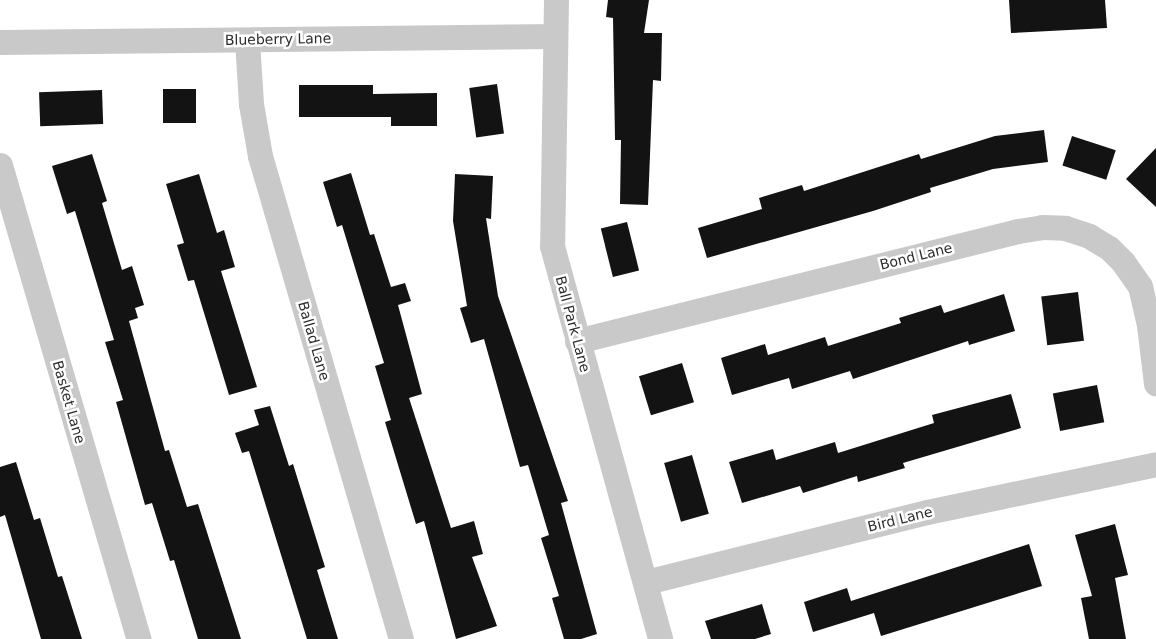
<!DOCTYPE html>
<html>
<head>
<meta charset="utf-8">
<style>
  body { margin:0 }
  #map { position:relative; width:1156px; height:639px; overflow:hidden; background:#fff; font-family:"DejaVu Sans",sans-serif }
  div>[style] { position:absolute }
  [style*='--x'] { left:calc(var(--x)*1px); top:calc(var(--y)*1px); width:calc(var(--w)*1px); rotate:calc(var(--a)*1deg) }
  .building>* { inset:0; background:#131313; transform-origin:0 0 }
  .minor>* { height:25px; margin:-12.5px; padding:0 12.5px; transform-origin:12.5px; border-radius:12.5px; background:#c9c9c9 }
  span { translate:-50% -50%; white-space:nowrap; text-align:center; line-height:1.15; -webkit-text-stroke:5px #fff; paint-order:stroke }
  .street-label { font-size:14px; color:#2c2c2c }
</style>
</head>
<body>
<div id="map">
  <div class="building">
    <i style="clip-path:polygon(608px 0,649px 0,644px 33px,662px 33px,661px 81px,653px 80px,648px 205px,620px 204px,621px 140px,615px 140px,613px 18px,606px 17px)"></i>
    <i style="clip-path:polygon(1009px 0,1105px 0,1107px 28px,1011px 33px)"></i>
    <i style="left:497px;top:84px;width:50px;height:28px;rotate:82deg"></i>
    <i style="clip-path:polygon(299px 85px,373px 85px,373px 94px,437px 93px,437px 126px,391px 126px,391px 117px,299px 117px)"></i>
    <i style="left:163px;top:89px;width:33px;height:34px"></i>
    <i style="left:102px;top:90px;width:34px;height:63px;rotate:88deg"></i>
    <i style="clip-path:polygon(1044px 130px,1048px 162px,993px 169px,930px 188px,931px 192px,873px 211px,707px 258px,698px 228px,762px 209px,759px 198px,802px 185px,804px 191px,919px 154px,921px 159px,995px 136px)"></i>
    <i style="left:1072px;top:136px;width:46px;height:31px;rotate:18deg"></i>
    <i style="clip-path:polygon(1156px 148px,1156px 207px,1126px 179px)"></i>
    <i style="clip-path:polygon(92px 154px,107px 201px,102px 203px,122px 270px,132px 266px,144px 305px,135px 308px,138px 318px,129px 321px,165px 451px,169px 450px,187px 507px,198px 504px,241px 639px,198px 639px,174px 560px,170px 561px,152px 503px,145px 505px,116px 402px,123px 400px,105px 342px,114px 340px,75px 211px,67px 214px,52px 166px)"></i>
    <i style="clip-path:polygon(351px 173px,370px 235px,374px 234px,391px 287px,405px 283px,411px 301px,398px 305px,422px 394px,409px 398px,451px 528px,474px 521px,483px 554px,472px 557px,497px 626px,456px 639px,424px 521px,416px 524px,385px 422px,391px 420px,375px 366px,384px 363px,342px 225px,337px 227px,323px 182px)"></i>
    <i style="clip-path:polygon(199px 174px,217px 233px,224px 230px,235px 267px,221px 271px,257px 387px,229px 395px,194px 280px,188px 281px,177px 245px,184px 243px,166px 184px)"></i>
    <i style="clip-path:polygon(455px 174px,493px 176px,491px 219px,486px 218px,498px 296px,568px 501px,561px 503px,597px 634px,581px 639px,564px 639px,552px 598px,559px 596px,541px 538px,549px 535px,528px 465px,520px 467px,484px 339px,471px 343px,460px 308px,467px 306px,453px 221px)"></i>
    <i style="left:627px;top:222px;width:50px;height:27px;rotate:76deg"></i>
    <i style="left:1078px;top:292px;width:49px;height:37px;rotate:83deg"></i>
    <i style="clip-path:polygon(1004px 294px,1015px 331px,969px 345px,968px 341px,853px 379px,850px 371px,792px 389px,789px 378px,732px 395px,721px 358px,765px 344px,768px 355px,825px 337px,828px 346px,901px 323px,899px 318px,941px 305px,944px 313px)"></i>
    <i style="left:682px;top:363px;width:41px;height:45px;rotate:73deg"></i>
    <i style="left:1097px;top:385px;width:38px;height:45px;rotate:79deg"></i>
    <i style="clip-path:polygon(1011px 394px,1021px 428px,903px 463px,905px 468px,858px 482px,857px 476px,803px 493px,800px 486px,742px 503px,729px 462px,773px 449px,776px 460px,835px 442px,838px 453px,934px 423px,932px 415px)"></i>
    <i style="clip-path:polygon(270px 406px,289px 466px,293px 464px,325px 567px,317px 570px,338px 639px,307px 639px,249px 451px,242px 453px,235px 433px,259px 425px,254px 410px)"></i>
    <i style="left:692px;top:455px;width:61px;height:29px;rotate:74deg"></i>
    <i style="clip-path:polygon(16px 462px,34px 520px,40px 518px,58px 577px,62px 576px,82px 639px,41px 639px,5px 515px,0 517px,0 467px)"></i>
    <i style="clip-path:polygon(1115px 524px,1128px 575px,1115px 578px,1126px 639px,1089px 639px,1081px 598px,1092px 596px,1075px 535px)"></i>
    <i style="clip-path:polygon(1029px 544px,1042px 586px,881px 636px,874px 613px,813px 632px,804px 602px,847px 588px,851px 601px)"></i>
    <i style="clip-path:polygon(762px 604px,771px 634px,755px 639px,711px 639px,705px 621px)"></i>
  </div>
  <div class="minor">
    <i style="--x:556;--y:0;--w:246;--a:90.9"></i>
    <i style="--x:552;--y:246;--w:408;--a:74.6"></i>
    <i style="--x:247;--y:40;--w:64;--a:86.4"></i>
    <i style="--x:251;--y:104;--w:53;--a:80.2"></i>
    <i style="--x:260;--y:156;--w:503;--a:73.73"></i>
    <i style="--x:0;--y:42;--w:555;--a:-0.62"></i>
    <i style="--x:0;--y:165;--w:494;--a:73.7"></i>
    <i style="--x:577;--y:341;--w:455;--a:-14"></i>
    <i style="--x:1018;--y:231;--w:24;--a:-9"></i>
    <i style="--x:1042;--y:227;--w:23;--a:2"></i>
    <i style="--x:1065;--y:228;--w:25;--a:18"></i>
    <i style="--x:1089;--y:236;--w:23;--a:31"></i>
    <i style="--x:1109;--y:248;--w:20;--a:45"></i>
    <i style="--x:1123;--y:262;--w:29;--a:55"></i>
    <i style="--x:1140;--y:286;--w:40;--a:77"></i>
    <i style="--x:1149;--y:325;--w:59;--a:83.2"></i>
    <i style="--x:646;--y:582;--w:290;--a:-14"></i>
    <i style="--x:927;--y:512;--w:234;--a:-11.8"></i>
  </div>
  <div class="street-label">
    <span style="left:278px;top:39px;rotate:-1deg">Blueberry Lane</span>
    <span style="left:916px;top:256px;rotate:-14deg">Bond Lane</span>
    <span style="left:573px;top:324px;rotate:75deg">Ball Park Lane</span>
    <span style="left:314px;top:341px;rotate:74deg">Ballad Lane</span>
    <span style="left:69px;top:402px;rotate:74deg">Basket Lane</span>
    <span style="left:900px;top:519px;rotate:-14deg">Bird Lane</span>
  </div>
</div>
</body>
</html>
